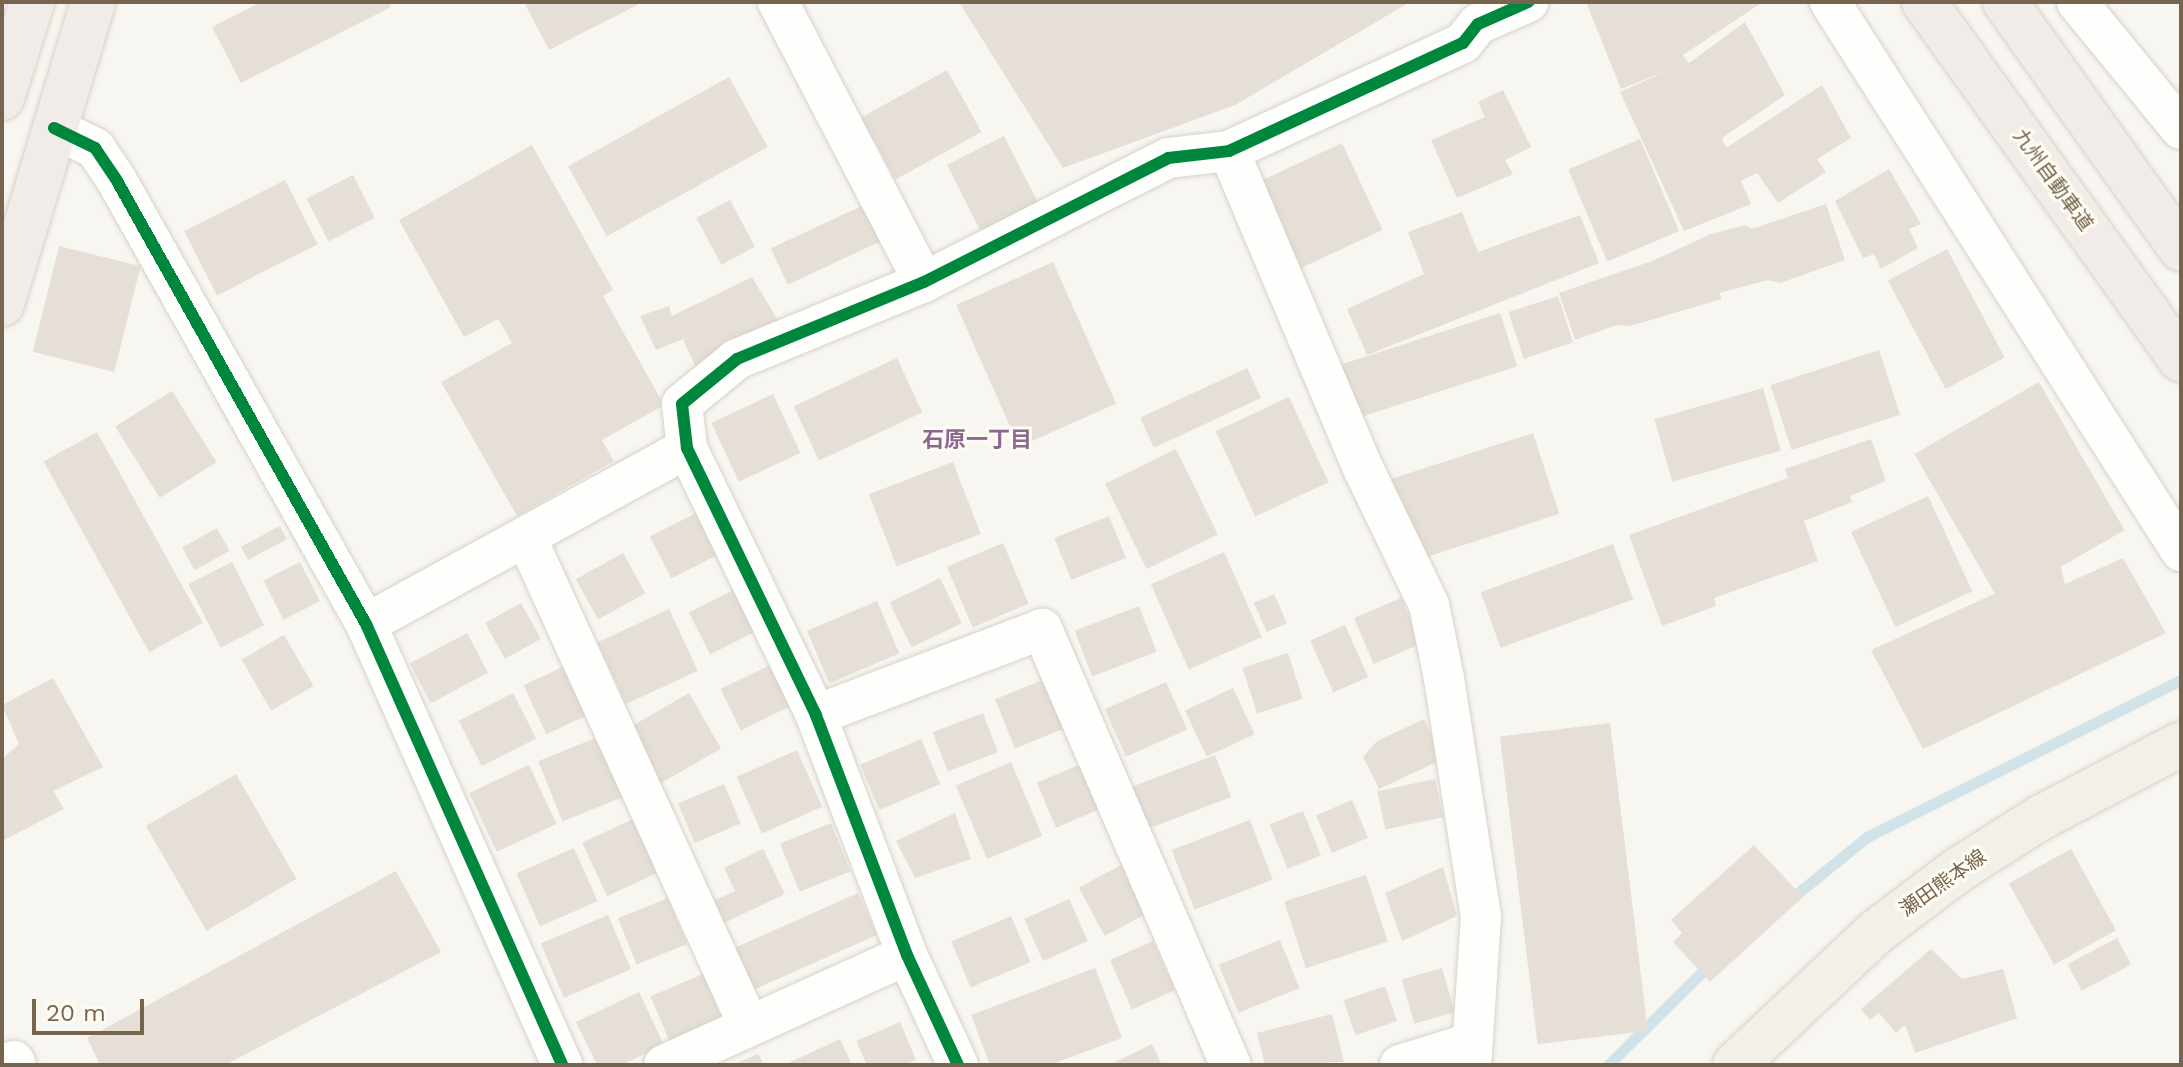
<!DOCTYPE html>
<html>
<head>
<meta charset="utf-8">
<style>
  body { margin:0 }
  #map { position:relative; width:2183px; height:1067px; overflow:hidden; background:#f8f6f0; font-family:"Work Sans","Noto Sans JP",sans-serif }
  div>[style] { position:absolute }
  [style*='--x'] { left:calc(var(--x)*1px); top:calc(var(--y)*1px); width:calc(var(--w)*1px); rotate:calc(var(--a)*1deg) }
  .stream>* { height:11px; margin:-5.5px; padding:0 5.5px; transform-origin:5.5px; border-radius:5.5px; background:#d1e2e8 }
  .building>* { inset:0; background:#e5dfd7; transform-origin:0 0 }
  .roads { filter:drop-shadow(0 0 2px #d6d2ca) drop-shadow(0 0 2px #d6d2ca) }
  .minor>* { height:40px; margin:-20px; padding:0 20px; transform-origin:20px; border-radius:20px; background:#fefefd }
  .major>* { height:44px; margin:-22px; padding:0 22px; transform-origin:22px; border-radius:22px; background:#f2f0e8 }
  .highway>* { height:44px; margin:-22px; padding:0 22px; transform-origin:22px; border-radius:22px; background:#f1ece7 }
  .cycleway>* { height:12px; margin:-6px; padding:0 6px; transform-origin:6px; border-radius:6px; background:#00873e }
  span { translate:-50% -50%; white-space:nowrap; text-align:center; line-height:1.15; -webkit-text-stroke:6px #fefcf2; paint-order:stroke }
  .street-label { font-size:20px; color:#77644f }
  .neighbourhood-label { font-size:22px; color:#8b6792; font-weight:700 }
  .frame { position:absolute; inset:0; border:4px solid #77644f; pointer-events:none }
  .scale { position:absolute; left:32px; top:999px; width:112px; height:36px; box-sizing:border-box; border:4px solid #77644f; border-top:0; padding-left:10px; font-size:24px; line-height:28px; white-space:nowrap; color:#77644f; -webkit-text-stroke:6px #fefcf2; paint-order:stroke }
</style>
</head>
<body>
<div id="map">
  <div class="stream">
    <i style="--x:1788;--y:901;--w:102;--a:-39"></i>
    <i style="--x:1867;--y:837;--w:351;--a:-26.6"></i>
    <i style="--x:1608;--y:1065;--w:144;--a:-44.7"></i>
  </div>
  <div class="building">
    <i style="clip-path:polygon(261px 2px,388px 2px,391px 7px,241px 83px,212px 27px)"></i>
    <i style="clip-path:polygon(524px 2px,643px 2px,549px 50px)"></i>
    <i style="clip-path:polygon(959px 2px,1410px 2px,1235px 105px,1063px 168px)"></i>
    <i style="clip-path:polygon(1586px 2px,1763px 2px,1683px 55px,1689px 63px,1745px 22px,1785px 95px,1722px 138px,1726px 148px,1822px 85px,1851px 138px,1817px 159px,1826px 172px,1778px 203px,1757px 173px,1741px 181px,1751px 204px,1684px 231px,1620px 92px,1666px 71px,1621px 89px)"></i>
    <i style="left:947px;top:70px;width:71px;height:98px;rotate:61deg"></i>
    <i style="left:729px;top:77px;width:80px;height:184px;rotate:61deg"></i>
    <i style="clip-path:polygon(1503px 90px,1531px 147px,1505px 160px,1513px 174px,1457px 198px,1431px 140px,1485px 117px,1478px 102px)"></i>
    <i style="left:1004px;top:136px;width:79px;height:64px;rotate:63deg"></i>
    <i style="left:1640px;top:139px;width:100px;height:78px;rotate:67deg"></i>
    <i style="left:1342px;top:143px;width:96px;height:97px;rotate:65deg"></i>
    <i style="clip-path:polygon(532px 145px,613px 290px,603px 296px,664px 405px,602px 440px,614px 461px,517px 516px,441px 382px,512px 343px,498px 319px,464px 337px,399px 220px)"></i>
    <i style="clip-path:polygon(1889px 169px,1921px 224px,1909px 229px,1918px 248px,1881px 269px,1874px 254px,1863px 258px,1835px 201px)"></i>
    <i style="left:353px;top:175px;width:48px;height:52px;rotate:63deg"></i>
    <i style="left:285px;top:180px;width:72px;height:113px;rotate:63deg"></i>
    <i style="left:730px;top:200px;width:53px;height:38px;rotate:62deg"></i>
    <i style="left:866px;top:204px;width:40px;height:105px;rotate:65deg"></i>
    <i style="clip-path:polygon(1826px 204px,1845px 260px,1780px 283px,1768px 280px,1719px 293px,1722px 299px,1630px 326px,1617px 325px,1575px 340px,1559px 293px,1652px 261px,1711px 234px,1745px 225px,1752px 229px)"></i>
    <i style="clip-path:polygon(1462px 212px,1478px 252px,1580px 215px,1599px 263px,1367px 355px,1347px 309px,1424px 274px,1408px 232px)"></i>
    <i style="left:59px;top:246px;width:84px;height:109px;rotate:14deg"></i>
    <i style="left:1947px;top:249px;width:123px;height:67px;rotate:62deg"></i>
    <i style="left:1053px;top:262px;width:155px;height:106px;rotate:66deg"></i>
    <i style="clip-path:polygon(752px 277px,780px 324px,699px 375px,683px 339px,656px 350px,640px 316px,669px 306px,672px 316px)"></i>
    <i style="left:1558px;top:296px;width:49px;height:52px;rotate:72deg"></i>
    <i style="left:1500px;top:313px;width:56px;height:167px;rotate:72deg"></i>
    <i style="left:1879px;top:350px;width:68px;height:114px;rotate:72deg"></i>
    <i style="left:897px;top:358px;width:60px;height:114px;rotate:65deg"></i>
    <i style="left:1247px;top:368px;width:33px;height:118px;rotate:65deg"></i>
    <i style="left:2039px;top:382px;width:171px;height:144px;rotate:60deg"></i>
    <i style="left:1763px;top:388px;width:65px;height:113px;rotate:74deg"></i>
    <i style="left:172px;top:391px;width:84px;height:67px;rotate:58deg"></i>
    <i style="left:773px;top:394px;width:65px;height:68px;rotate:65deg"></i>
    <i style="left:1289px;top:397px;width:94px;height:81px;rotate:65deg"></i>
    <i style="left:97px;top:432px;width:218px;height:61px;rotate:61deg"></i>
    <i style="left:1533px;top:433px;width:85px;height:150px;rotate:72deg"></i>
    <i style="clip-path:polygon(1871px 439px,1886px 481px,1850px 496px,1852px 502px,1804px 521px,1818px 561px,1714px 598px,1716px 606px,1662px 626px,1629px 535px,1788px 478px,1785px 469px)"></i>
    <i style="left:1176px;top:449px;width:95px;height:79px;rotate:64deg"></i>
    <i style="left:953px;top:462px;width:77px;height:90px;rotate:69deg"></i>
    <i style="left:1928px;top:496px;width:105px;height:85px;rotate:65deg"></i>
    <i style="left:698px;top:512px;width:47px;height:54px;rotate:63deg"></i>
    <i style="left:1109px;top:516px;width:45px;height:59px;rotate:68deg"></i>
    <i style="left:280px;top:526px;width:15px;height:44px;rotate:62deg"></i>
    <i style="left:217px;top:528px;width:26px;height:40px;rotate:61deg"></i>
    <i style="left:1003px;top:543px;width:66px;height:61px;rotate:67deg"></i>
    <i style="left:1613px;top:544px;width:59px;height:141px;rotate:70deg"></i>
    <i style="left:1224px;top:552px;width:93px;height:80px;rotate:66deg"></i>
    <i style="left:623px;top:553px;width:46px;height:54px;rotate:61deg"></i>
    <i style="clip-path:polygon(2123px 558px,2166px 633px,1923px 749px,1871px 650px,2060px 564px,2065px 584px)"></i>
    <i style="left:232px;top:562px;width:71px;height:49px;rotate:63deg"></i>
    <i style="left:300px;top:562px;width:44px;height:41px;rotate:63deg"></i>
    <i style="left:940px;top:578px;width:50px;height:56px;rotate:64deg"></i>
    <i style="left:737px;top:588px;width:47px;height:54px;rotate:63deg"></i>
    <i style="left:1274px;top:594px;width:32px;height:22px;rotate:66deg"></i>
    <i style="left:1401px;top:598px;width:50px;height:51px;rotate:67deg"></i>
    <i style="left:877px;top:601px;width:57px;height:76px;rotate:67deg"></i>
    <i style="left:521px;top:603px;width:41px;height:41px;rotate:61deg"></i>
    <i style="left:1139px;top:606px;width:49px;height:69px;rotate:69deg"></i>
    <i style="left:669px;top:609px;width:68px;height:79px;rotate:65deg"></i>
    <i style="left:1345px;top:625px;width:57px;height:38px;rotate:66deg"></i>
    <i style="left:467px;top:633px;width:45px;height:65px;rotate:62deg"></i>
    <i style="left:284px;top:635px;width:59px;height:49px;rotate:60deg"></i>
    <i style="left:1288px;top:653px;width:48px;height:48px;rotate:72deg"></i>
    <i style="left:567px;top:665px;width:54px;height:48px;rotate:65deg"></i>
    <i style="left:770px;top:665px;width:46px;height:55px;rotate:64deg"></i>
    <i style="left:1060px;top:673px;width:53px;height:70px;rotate:68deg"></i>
    <i style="clip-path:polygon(53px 678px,103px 767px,53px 791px,64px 809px,2px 841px,2px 759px,19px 744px,2px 705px)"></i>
    <i style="left:1166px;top:682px;width:52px;height:67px;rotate:66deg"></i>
    <i style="left:1233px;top:688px;width:51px;height:53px;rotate:65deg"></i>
    <i style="left:513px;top:693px;width:51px;height:61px;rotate:63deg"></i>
    <i style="left:689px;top:693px;width:64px;height:74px;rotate:60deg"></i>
    <i style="left:983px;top:713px;width:42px;height:54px;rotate:69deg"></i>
    <i style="clip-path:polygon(1424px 719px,1443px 759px,1379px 789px,1363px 757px,1377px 741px)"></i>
    <i style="left:1610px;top:723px;width:310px;height:111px;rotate:83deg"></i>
    <i style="left:603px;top:735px;width:65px;height:70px;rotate:68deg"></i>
    <i style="left:921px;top:739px;width:49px;height:66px;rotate:67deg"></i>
    <i style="left:797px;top:750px;width:62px;height:66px;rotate:66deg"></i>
    <i style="left:1215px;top:755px;width:45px;height:91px;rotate:69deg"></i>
    <i style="left:1011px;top:762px;width:80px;height:60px;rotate:67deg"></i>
    <i style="left:1081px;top:764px;width:49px;height:48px;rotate:67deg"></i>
    <i style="left:529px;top:765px;width:65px;height:66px;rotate:65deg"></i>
    <i style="left:236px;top:774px;width:121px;height:104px;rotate:60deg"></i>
    <i style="left:1435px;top:779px;width:39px;height:59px;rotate:78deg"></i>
    <i style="left:724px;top:784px;width:43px;height:50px;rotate:67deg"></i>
    <i style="left:1352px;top:800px;width:41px;height:39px;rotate:67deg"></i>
    <i style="left:1303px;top:811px;width:48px;height:36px;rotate:68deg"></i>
    <i style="clip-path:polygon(955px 813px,971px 859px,915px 878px,896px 841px)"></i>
    <i style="left:633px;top:819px;width:59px;height:56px;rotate:65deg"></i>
    <i style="left:1250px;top:820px;width:64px;height:84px;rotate:69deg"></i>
    <i style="left:831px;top:823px;width:52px;height:55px;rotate:68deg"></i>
    <i style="clip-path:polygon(1754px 845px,1803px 897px,1710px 982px,1673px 942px,1682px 933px,1671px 920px)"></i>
    <i style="left:574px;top:848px;width:58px;height:63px;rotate:66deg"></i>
    <i style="clip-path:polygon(763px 849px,785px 894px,722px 924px,711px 902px,735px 891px,724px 868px)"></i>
    <i style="left:2071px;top:849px;width:93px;height:71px;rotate:61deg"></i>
    <i style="left:1123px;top:864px;width:55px;height:50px;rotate:62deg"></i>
    <i style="clip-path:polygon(1443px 867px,1457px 916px,1402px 941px,1385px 893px)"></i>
    <i style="clip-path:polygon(396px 871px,441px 952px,225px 1065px,100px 1065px,87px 1038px)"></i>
    <i style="left:1366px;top:875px;width:70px;height:86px;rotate:72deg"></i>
    <i style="left:858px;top:893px;width:46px;height:134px;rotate:66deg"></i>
    <i style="left:668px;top:898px;width:50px;height:54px;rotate:68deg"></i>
    <i style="left:1069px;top:899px;width:46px;height:49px;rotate:66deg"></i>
    <i style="left:608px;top:915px;width:59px;height:73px;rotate:67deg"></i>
    <i style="left:1011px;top:916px;width:50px;height:65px;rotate:67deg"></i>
    <i style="left:2117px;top:938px;width:30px;height:56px;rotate:62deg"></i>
    <i style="left:1280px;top:940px;width:52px;height:66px;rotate:68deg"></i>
    <i style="left:1153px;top:941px;width:54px;height:47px;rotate:66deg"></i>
    <i style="clip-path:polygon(1931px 949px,1962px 979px,2003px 969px,2017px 1018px,1915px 1053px,1905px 1025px,1896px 1033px,1879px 1013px,1870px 1020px,1861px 1009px)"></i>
    <i style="clip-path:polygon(1095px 968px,1122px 1038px,1050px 1065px,990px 1065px,971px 1015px)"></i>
    <i style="left:1442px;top:968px;width:46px;height:42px;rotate:74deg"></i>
    <i style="left:703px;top:974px;width:50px;height:57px;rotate:67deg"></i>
    <i style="left:1385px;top:986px;width:37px;height:44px;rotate:71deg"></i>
    <i style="clip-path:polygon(639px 992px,664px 1045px,621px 1065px,597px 1065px,576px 1022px)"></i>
    <i style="clip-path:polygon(1332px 1014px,1344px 1062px,1265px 1065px,1257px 1033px)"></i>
    <i style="clip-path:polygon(900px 1022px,916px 1060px,904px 1065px,867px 1065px,856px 1041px)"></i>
    <i style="clip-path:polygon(840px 1039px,852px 1065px,784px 1065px)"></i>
    <i style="clip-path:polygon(1152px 1044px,1162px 1065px,1109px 1065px)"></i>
    <i style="clip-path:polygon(758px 1054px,764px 1065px,732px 1065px)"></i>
  </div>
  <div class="roads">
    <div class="minor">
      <i style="--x:778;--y:2;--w:316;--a:62.5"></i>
      <i style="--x:1830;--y:2;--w:652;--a:57.41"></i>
      <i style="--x:2077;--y:2;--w:164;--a:50.7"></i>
      <i style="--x:54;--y:128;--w:46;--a:26"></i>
      <i style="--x:95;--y:148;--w:40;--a:56"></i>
      <i style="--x:117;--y:181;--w:508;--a:60.66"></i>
      <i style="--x:366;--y:624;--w:483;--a:66"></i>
      <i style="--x:1229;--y:151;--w:346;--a:67.1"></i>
      <i style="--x:1364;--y:470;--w:150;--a:64.3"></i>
      <i style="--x:1429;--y:605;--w:75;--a:78.4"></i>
      <i style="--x:1444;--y:678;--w:241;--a:81.2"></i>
      <i style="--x:1481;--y:916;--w:149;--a:93.8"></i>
      <i style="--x:526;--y:537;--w:537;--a:65.49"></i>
      <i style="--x:366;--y:624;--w:366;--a:-28.7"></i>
      <i style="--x:816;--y:715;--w:242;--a:-20.8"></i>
      <i style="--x:1042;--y:629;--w:475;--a:66.6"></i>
      <i style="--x:14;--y:1061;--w:4;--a:63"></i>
      <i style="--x:664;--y:1065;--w:267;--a:-24.4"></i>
      <i style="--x:958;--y:1065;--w:121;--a:-114.9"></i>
      <i style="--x:907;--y:955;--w:257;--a:-110.8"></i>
      <i style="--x:816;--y:715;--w:297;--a:-115.8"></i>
      <i style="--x:687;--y:448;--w:44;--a:-96.5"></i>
      <i style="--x:682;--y:404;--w:71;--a:-39.3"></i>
      <i style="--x:737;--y:359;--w:202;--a:-22.4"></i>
      <i style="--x:924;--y:282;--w:274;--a:-26.9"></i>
      <i style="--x:1168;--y:158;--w:61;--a:-6.5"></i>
      <i style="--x:1229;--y:151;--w:258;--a:-24.8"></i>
      <i style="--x:1463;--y:43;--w:24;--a:-52"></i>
      <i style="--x:1478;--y:24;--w:55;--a:-23.7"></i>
      <i style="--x:1400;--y:1065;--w:74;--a:-17.2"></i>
    </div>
    <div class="major">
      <i style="--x:1735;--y:1065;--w:194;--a:-43.3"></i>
      <i style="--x:1876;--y:932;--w:103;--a:-37.1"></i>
      <i style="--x:1958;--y:870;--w:97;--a:-32.4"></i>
      <i style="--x:2040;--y:818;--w:159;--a:-27.7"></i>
    </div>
    <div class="highway">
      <i style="--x:1924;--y:2;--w:440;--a:54.3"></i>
      <i style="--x:2005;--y:2;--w:303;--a:54.5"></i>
      <i style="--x:2;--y:98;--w:101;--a:-72.6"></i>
      <i style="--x:2;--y:304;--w:315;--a:-73.2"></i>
    </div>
  </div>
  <div class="cycleway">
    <i style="--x:54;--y:128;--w:46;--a:26"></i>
    <i style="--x:95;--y:148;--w:40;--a:56"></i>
    <i style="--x:117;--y:181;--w:508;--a:60.66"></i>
    <i style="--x:366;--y:624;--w:483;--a:66"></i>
    <i style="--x:958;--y:1065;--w:121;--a:-114.9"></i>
    <i style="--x:907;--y:955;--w:257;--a:-110.8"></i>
    <i style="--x:816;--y:715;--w:297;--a:-115.8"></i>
    <i style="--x:687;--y:448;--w:44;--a:-96.5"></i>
    <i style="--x:682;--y:404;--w:71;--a:-39.3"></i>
    <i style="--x:737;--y:359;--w:202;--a:-22.4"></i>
    <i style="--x:924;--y:282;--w:274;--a:-26.9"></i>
    <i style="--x:1168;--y:158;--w:61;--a:-6.5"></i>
    <i style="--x:1229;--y:151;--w:258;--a:-24.8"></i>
    <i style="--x:1463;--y:43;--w:24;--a:-52"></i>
    <i style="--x:1478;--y:24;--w:55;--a:-23.7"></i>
  </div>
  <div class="street-label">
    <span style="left:2053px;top:180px;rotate:54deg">九州自動車道</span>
    <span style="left:1943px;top:883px;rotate:-35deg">瀬田熊本線</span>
  </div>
  <div class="neighbourhood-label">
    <span style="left:977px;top:440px">石原一丁目</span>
  </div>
  <div class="frame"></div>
  <div class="scale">20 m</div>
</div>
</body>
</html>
